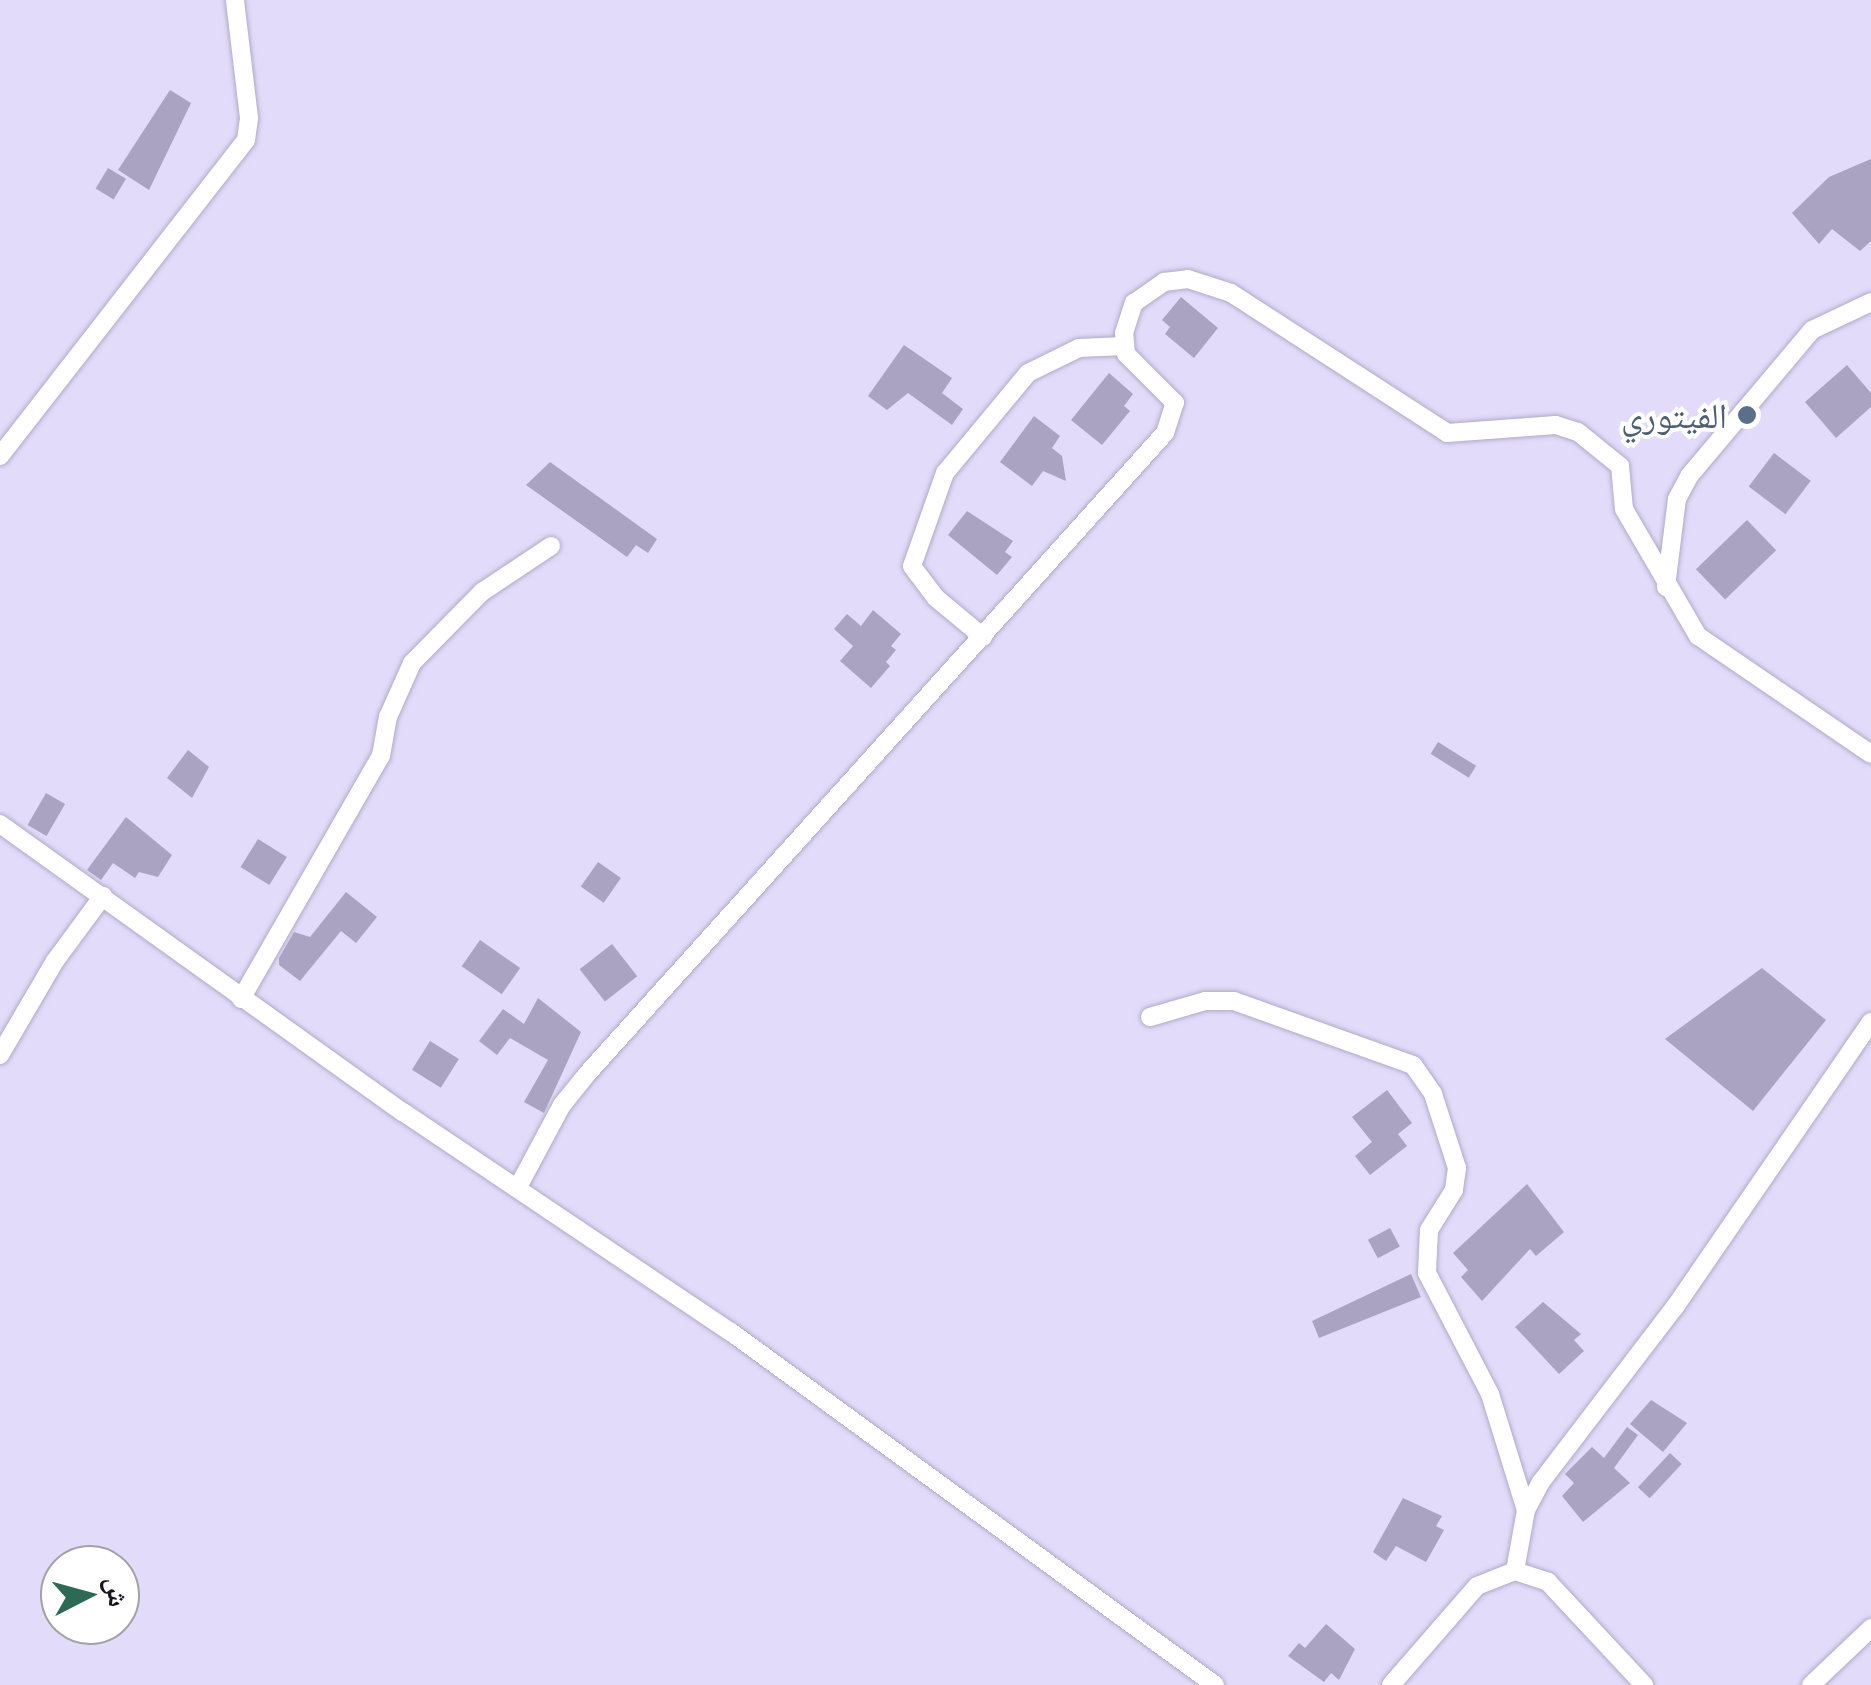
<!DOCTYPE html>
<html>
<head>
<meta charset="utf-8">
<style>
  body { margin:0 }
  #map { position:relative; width:1871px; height:1685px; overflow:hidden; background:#e2dbfa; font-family:Quicksand,"Noto Naskh Arabic",sans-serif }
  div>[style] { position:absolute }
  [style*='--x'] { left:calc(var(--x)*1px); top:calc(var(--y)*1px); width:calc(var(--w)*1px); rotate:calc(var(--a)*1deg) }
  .building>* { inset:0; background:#aaa4c2; transform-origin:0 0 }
  .roads { filter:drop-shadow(0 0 2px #b0aac8) drop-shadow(0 0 2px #b0aac8) }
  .street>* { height:18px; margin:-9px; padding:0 9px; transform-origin:9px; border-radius:9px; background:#fff }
  .dots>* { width:28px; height:28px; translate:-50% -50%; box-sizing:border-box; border:5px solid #fff; border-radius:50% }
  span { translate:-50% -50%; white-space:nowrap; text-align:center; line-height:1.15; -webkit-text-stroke:8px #fff; paint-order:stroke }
  .service-label { font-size:35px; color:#4e5e75 }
  .right { translate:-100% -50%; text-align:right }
  .north { position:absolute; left:40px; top:1545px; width:100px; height:100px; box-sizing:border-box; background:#fff; border:2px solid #a2a1a5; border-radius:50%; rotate:84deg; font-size:28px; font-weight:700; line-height:40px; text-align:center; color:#17151f }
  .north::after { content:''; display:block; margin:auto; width:35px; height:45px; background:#2d6a55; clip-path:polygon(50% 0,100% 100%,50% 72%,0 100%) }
</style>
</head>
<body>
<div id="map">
  <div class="building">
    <i style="clip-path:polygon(170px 90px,191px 103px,149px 190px,118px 170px)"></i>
    <i style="clip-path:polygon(1871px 159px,1871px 241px,1860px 251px,1832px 229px,1819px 244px,1792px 213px,1829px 177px)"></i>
    <i style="left:108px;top:168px;width:21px;height:24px;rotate:31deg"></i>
    <i style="clip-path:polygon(1181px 297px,1218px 328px,1194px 358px,1165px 334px,1170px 327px,1162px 320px)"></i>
    <i style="clip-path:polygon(904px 345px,952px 378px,942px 393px,963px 409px,952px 425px,908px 393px,887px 410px,868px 396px)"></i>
    <i style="clip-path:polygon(1847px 365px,1871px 393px,1871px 407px,1836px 438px,1805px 402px)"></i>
    <i style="clip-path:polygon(1109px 373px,1133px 394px,1124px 406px,1130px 411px,1102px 445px,1071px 420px)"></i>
    <i style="clip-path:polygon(1034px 416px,1060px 436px,1052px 448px,1062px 456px,1066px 481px,1043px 471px,1032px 486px,1000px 462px)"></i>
    <i style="left:1774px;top:453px;width:46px;height:42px;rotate:37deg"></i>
    <i style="clip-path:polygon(550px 462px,657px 539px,648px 553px,636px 545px,627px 557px,526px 485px)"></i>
    <i style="clip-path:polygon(967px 511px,1013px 541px,1005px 552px,1012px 557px,997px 575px,948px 535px)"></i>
    <i style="left:1747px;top:520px;width:42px;height:71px;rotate:46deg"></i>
    <i style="clip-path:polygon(873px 610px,901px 634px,891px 646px,896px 650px,886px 662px,890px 666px,871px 688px,840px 661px,853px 646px,834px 629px,847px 614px,861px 626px)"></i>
    <i style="left:1438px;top:742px;width:45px;height:14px;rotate:32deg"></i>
    <i style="clip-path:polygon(188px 750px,209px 767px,192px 798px,167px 778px)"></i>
    <i style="left:46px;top:793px;width:22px;height:37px;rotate:30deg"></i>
    <i style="clip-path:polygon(126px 817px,172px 855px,158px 877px,139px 872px,135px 878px,113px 863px,101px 880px,87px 870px)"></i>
    <i style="left:258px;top:839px;width:34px;height:33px;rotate:32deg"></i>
    <i style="left:598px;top:862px;width:28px;height:30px;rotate:35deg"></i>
    <i style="clip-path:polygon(346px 892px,377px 917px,356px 943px,341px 931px,300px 981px,279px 965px,279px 958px,294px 932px,310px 937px)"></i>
    <i style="left:480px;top:940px;width:49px;height:32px;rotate:35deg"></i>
    <i style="left:612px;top:944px;width:41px;height:41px;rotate:52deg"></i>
    <i style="clip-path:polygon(1762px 968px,1826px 1020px,1753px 1111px,1665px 1039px)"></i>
    <i style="clip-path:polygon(538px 998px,581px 1032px,544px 1113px,524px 1102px,548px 1060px,510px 1038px,497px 1055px,479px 1041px,503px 1009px,524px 1024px)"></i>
    <i style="left:430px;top:1041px;width:34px;height:34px;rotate:32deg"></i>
    <i style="clip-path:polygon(1387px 1090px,1412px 1123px,1398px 1134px,1407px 1146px,1370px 1175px,1355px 1156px,1372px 1142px,1352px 1117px)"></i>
    <i style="clip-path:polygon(1527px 1184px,1564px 1232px,1536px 1256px,1530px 1249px,1482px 1301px,1461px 1277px,1468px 1270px,1453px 1253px)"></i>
    <i style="left:1390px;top:1228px;width:21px;height:25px;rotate:62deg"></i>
    <i style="clip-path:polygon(1411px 1274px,1421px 1297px,1319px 1338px,1312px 1321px)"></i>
    <i style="clip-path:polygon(1543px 1302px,1581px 1334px,1574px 1340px,1584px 1351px,1559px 1374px,1515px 1327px)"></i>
    <i style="clip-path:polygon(1651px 1400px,1687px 1423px,1663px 1452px,1630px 1424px)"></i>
    <i style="clip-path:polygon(1627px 1427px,1638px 1435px,1614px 1468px,1630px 1483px,1583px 1522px,1562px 1496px,1574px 1483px,1565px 1474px,1592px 1447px,1604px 1458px)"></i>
    <i style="left:1670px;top:1453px;width:16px;height:47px;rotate:43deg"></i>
    <i style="clip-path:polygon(1403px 1498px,1442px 1516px,1436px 1526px,1444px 1530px,1426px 1562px,1396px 1546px,1386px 1561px,1373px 1552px)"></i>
    <i style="clip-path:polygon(1326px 1624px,1355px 1649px,1339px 1680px,1331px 1673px,1324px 1682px,1288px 1656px,1299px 1643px,1305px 1648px)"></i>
  </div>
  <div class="roads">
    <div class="street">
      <i style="--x:0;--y:456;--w:400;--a:-52.1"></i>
      <i style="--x:246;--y:140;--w:22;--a:-82"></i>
      <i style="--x:249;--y:118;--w:119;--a:-96.8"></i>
      <i style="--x:1666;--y:587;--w:89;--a:-82.9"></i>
      <i style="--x:1677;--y:499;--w:27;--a:-62"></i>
      <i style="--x:1690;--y:475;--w:189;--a:-49.9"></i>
      <i style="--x:1812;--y:330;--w:65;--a:-25.4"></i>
      <i style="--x:983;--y:637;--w:61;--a:-140.3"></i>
      <i style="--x:936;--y:598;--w:40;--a:-127"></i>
      <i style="--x:912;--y:566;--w:99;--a:-70.5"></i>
      <i style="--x:945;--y:473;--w:130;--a:-50.3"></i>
      <i style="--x:1028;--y:373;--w:57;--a:-26.1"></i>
      <i style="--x:1079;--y:348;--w:45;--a:-2.5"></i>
      <i style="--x:0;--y:824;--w:495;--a:35.6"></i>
      <i style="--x:403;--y:1112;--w:395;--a:33.9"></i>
      <i style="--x:731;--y:1332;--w:599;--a:36.1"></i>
      <i style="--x:241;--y:999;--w:280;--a:-60.1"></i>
      <i style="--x:381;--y:756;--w:40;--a:-80"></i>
      <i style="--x:388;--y:717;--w:59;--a:-66"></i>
      <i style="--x:412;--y:663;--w:100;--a:-45.4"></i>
      <i style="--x:482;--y:592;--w:83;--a:-33.7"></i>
      <i style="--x:1150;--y:1017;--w:57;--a:-16.2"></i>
      <i style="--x:1205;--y:1001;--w:29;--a:0"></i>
      <i style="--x:1234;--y:1001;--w:190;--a:19.7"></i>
      <i style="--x:1413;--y:1065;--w:35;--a:55"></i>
      <i style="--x:1433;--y:1094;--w:78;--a:72"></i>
      <i style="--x:1457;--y:1168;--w:22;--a:98"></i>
      <i style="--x:1454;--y:1190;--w:47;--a:122"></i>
      <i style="--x:1429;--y:1230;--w:43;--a:92.7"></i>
      <i style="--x:1427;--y:1273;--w:136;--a:62.5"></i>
      <i style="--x:1490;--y:1394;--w:121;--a:72.8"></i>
      <i style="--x:0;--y:1055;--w:109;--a:-59.7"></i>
      <i style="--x:55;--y:961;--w:81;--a:-53.6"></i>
      <i style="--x:518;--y:1187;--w:93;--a:-61.8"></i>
      <i style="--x:562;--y:1105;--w:40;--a:-51"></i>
      <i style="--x:587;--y:1074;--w:863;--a:-47.96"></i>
      <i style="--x:1165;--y:433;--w:32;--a:-72"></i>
      <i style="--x:1175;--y:403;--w:69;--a:-135"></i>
      <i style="--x:1126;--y:354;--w:21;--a:-95"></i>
      <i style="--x:1124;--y:333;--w:32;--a:-72"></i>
      <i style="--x:1134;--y:303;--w:37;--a:-35"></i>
      <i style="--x:1164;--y:282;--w:24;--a:-7"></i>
      <i style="--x:1188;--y:279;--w:45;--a:18"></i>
      <i style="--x:1231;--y:293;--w:257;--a:32.9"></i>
      <i style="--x:1447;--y:433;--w:109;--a:-4.2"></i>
      <i style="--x:1556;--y:425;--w:23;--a:18"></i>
      <i style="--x:1578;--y:432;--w:54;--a:39"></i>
      <i style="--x:1620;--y:466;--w:43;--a:84.7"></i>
      <i style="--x:1624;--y:509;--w:147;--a:59.8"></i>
      <i style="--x:1698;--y:636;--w:209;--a:34.3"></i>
      <i style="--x:1515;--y:1571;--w:62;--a:-79.8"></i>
      <i style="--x:1526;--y:1510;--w:32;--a:-62"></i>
      <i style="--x:1541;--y:1482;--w:220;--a:-52.6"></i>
      <i style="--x:1675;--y:1307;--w:346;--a:-55.5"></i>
      <i style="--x:1391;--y:1685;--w:131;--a:-49"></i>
      <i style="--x:1477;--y:1586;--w:41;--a:-21.5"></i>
      <i style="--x:1515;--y:1571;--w:35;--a:18"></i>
      <i style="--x:1548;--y:1582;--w:141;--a:47"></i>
      <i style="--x:1811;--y:1685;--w:83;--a:-43.5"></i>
    </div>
  </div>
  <div class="dots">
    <i style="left:1747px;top:415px;background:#5c6f8a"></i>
  </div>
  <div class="service-label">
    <span class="right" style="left:1727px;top:415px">الفيتوري</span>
  </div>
  <div class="north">ش</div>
</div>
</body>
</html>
